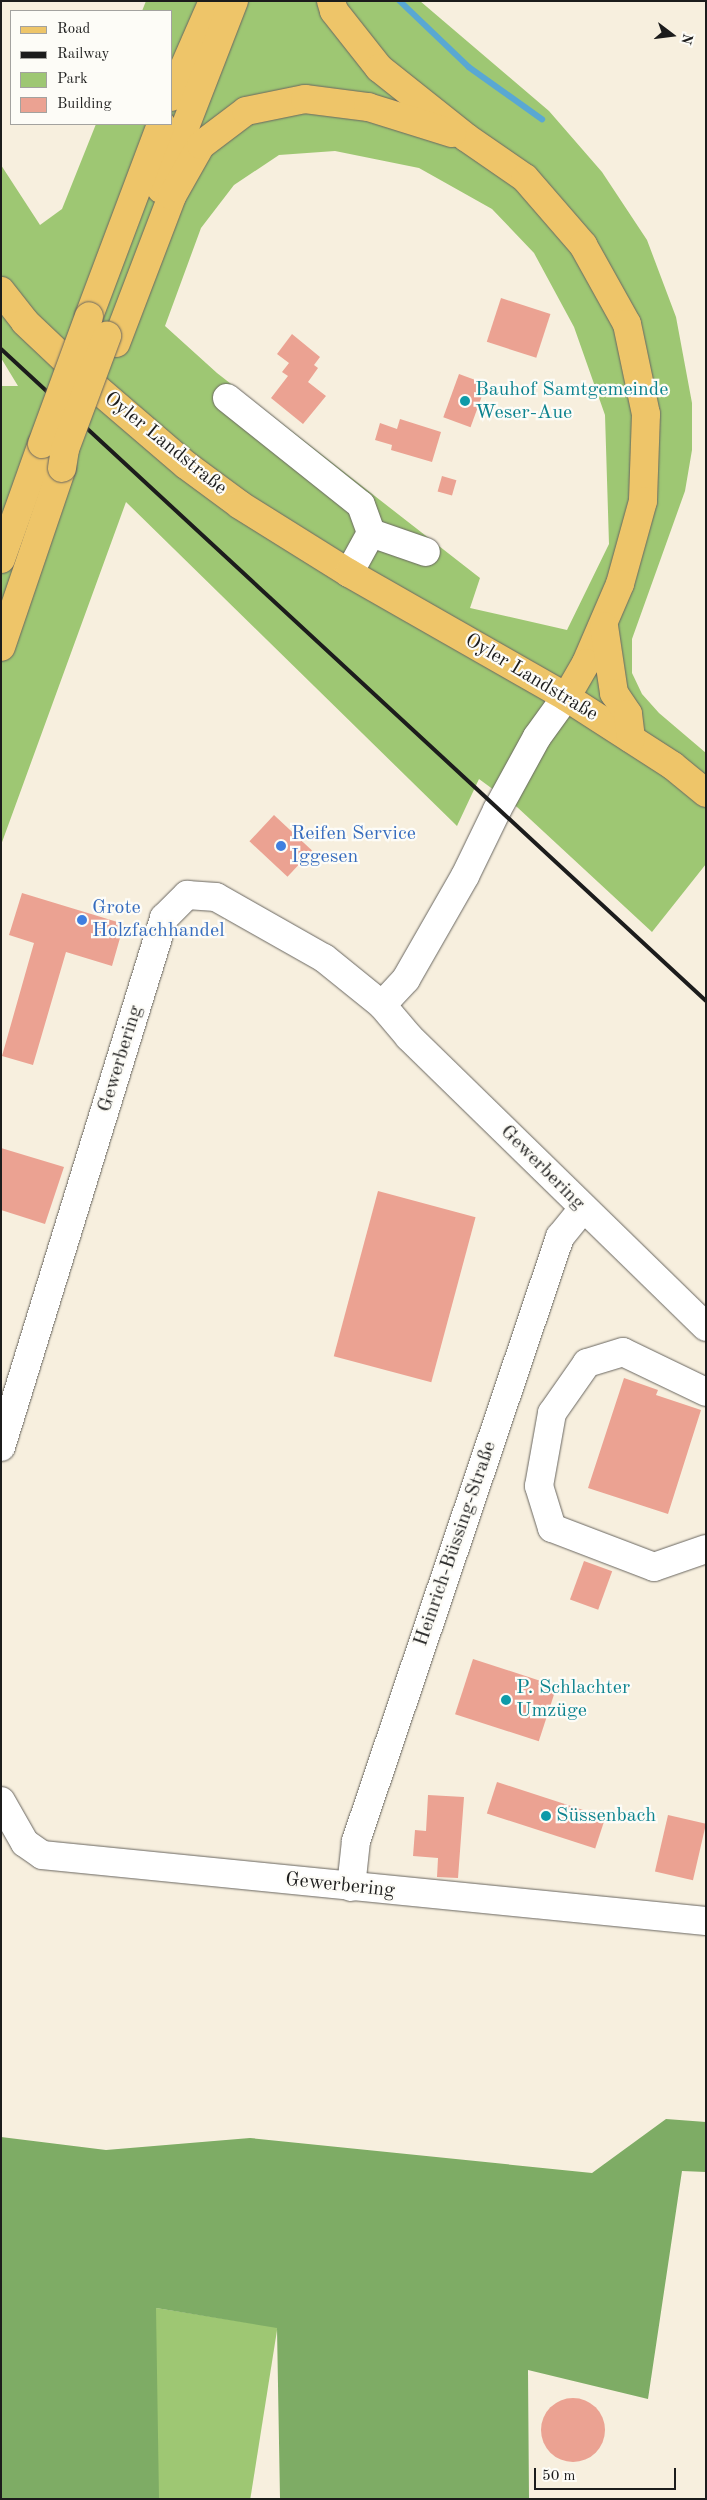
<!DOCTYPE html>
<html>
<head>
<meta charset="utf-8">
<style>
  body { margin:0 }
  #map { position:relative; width:707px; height:2500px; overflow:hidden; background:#f7efde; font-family:"Old Standard TT",serif }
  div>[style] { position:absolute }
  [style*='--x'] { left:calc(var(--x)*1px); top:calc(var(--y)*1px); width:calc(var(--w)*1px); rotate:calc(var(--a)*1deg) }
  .green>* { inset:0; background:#9ec773; transform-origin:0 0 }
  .forest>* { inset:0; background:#7eac65 }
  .stream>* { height:5.5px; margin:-2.75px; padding:0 2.75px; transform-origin:2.75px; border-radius:2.75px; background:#59a8d3 }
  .building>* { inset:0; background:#eba292; transform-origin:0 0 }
  .round { border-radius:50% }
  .roads { filter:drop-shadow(0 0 1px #696660) drop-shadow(0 0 1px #696660) }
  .minor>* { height:28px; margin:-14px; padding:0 14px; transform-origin:14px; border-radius:14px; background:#fff }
  .major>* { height:28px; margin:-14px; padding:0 14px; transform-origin:14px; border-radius:14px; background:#eec569 }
  .highway>* { height:28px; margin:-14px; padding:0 14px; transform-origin:14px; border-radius:14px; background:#eec569 }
  .rail>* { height:4px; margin:-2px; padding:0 2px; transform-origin:2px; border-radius:2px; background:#1c1c1c }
  .bridges { filter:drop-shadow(0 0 1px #696660) drop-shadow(0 0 1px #696660) }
  .highway-bridge>* { height:28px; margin:-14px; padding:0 14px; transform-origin:14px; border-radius:14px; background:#eec569 }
  .dots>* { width:14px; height:14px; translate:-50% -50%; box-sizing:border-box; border:2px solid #fdfcf7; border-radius:50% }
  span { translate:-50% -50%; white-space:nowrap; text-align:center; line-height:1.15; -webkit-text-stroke:4.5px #fdfcf7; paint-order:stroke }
  .culture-label { font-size:20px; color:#0d838f }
  .left { translate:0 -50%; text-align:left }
  .street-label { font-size:20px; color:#1c1c1c }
  .shop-label { font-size:20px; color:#366cbe }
  .frame { position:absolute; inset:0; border:2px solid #1c1c1c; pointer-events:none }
  .legend { position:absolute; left:10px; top:10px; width:162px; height:115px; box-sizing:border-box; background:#fdfcf7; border:1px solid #a3a29f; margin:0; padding:6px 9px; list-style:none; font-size:15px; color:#1c1c1c }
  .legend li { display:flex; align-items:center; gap:10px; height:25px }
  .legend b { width:25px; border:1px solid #a3a29f }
  .north { position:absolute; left:647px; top:10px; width:50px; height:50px; -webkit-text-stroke:4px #fdfcf7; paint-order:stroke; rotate:105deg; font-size:14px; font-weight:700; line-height:20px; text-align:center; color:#1c1c1c }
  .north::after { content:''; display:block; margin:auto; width:18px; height:22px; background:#1c1c1c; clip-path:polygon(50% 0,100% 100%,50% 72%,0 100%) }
  .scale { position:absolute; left:534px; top:2468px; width:142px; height:22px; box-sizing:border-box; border:2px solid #1c1c1c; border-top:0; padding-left:6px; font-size:15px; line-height:18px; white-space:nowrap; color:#1c1c1c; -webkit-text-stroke:4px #fdfcf7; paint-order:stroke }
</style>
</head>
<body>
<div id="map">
  <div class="green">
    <i style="clip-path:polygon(evenodd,146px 1px,420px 1px,549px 111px,602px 172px,647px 240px,676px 317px,692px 403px,692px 450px,685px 491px,632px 639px,632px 673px,642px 694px,659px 713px,706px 753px,706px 864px,652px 932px,517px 807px,479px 779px,457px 826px,126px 502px,1px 845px,1px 386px,18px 386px,1px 358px,1px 165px,40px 225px,62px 209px,96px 124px,171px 124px,171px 11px,142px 11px,146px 1px,335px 151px,419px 168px,492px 209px,534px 253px,574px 327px,605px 415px,609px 544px,567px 630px,470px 608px,480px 578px,217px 373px,165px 326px,201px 228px,234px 185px,279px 155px,335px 151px)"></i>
    <i style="left:156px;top:2308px;width:123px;height:191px;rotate:9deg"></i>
  </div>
  <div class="forest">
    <i style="clip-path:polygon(666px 2119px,706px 2122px,706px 2172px,682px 2171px,648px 2399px,528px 2370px,529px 2499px,280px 2499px,277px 2328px,156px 2308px,159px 2499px,1px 2499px,1px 2137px,106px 2150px,250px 2138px,592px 2173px)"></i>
  </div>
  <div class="stream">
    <i style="--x:400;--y:1;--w:95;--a:43.7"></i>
    <i style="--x:469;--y:67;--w:90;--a:35.5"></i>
  </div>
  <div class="building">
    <i style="left:501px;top:298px;width:52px;height:46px;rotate:18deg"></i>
    <i style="clip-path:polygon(292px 334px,320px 357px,314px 365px,318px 368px,308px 382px,326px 396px,303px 424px,271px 398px,288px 376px,282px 372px,289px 363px,277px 354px)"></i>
    <i style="left:459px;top:374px;width:29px;height:46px;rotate:20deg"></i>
    <i style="clip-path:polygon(400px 419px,441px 432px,432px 462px,391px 450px,392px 445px,375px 440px,380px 423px,397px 429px)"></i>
    <i style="left:442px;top:476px;width:15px;height:16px;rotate:16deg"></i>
    <i style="left:274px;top:815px;width:52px;height:36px;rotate:43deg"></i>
    <i style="clip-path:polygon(22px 893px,124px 924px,112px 966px,66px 952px,33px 1065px,2px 1056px,34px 943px,9px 935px)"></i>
    <i style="clip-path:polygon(1px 1148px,64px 1167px,45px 1224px,1px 1210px)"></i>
    <i style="left:378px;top:1191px;width:101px;height:171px;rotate:15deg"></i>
    <i style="clip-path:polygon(624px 1378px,658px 1390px,656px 1395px,701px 1410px,668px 1514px,588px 1488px)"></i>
    <i style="left:584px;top:1561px;width:30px;height:41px;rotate:20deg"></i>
    <i style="left:473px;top:1659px;width:88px;height:58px;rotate:18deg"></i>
    <i style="left:497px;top:1782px;width:114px;height:33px;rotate:18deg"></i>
    <i style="clip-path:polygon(428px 1795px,464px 1797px,458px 1878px,437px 1877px,438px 1858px,413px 1856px,415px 1830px,426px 1831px)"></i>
    <i style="left:668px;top:1815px;width:39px;height:58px;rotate:13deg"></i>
    <i class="round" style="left:541px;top:2398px;width:64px;height:64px"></i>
  </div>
  <div class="roads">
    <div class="minor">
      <i style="--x:227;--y:398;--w:171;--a:38.6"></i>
      <i style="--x:361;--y:505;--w:30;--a:70"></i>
      <i style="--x:371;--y:533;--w:58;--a:19.1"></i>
      <i style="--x:349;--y:573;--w:46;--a:-61.2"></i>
      <i style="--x:382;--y:1005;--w:35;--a:-47"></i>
      <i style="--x:406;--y:979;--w:119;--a:-60.2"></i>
      <i style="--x:465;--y:876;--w:73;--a:-64.1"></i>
      <i style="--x:497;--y:810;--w:83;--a:-61.3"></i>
      <i style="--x:537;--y:737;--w:49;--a:-54.1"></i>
      <i style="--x:706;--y:1392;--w:92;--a:-154.3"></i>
      <i style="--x:623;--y:1352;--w:38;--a:163"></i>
      <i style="--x:587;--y:1363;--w:61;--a:125"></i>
      <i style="--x:552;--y:1413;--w:74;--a:100.1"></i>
      <i style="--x:539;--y:1486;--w:44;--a:72.8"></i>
      <i style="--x:552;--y:1528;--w:109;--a:20.9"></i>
      <i style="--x:654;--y:1567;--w:55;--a:-19.1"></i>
      <i style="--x:1;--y:1447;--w:554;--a:-72.87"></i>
      <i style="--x:164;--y:918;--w:33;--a:-45"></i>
      <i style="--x:187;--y:895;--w:29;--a:4"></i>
      <i style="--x:216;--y:897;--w:124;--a:29.5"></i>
      <i style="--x:324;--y:958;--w:75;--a:39"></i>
      <i style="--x:382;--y:1005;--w:42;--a:49.8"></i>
      <i style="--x:409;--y:1037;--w:415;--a:44.3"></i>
      <i style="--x:1;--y:1801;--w:48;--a:60.3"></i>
      <i style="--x:25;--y:1843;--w:21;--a:35"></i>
      <i style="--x:42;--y:1855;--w:667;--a:5.68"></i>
      <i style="--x:351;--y:1887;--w:46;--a:-83.8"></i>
      <i style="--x:356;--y:1841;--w:638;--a:-71.34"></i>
      <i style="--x:560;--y:1237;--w:36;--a:-51"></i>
    </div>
    <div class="major">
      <i style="--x:1;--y:291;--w:39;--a:52"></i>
      <i style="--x:25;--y:322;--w:77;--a:43.4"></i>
      <i style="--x:81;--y:375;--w:138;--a:40.6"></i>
      <i style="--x:186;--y:465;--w:67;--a:36.5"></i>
      <i style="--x:240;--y:505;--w:128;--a:32"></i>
      <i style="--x:349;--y:573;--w:250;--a:29.7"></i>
      <i style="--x:566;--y:697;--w:127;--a:32.8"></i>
      <i style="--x:673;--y:766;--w:43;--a:39.3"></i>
    </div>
    <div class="highway">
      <i style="--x:331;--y:1;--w:10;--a:73"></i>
      <i style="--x:334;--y:11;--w:73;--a:51.7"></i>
      <i style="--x:379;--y:68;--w:112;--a:38.5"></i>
      <i style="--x:467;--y:138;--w:70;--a:34.6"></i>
      <i style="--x:525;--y:178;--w:89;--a:49.1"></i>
      <i style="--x:583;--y:245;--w:90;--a:60.9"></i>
      <i style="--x:627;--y:324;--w:92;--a:78.1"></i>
      <i style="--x:646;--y:414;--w:87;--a:92"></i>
      <i style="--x:643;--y:501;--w:86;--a:105.5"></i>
      <i style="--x:620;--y:584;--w:86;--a:113.3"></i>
      <i style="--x:586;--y:663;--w:39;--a:120"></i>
      <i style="--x:171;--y:97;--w:105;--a:-66.4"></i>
      <i style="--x:161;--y:189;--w:202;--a:-68.8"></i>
      <i style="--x:89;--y:316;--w:205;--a:-69.4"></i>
      <i style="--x:116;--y:343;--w:157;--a:-69.1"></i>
      <i style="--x:172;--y:196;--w:59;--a:-60.4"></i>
      <i style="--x:201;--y:145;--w:56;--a:-37.1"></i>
      <i style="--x:246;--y:111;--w:60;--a:-11.5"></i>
      <i style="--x:305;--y:99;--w:64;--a:7.2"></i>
      <i style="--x:368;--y:107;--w:88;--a:17.2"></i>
      <i style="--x:1;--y:559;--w:122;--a:-70.4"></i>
      <i style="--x:604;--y:626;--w:68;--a:81.5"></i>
      <i style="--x:614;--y:693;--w:25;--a:56"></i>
      <i style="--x:628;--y:714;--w:25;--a:83"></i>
      <i style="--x:1;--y:647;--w:189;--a:-71.2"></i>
    </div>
  </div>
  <div class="rail">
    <i style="--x:1;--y:349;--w:960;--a:42.76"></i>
  </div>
  <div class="bridges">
    <div class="highway-bridge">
      <i style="--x:42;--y:444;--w:136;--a:-69.8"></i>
      <i style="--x:62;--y:468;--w:19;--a:-81"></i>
      <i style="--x:65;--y:449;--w:121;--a:-69.6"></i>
    </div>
  </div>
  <div class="dots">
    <i style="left:465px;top:401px;background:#0f9aa8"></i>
    <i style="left:281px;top:846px;background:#3f7fe0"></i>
    <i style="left:82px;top:920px;background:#3f7fe0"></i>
    <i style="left:506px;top:1700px;background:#0f9aa8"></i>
    <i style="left:546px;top:1816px;background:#0f9aa8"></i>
  </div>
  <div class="culture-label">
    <span class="left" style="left:475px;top:402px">Bauhof Samtgemeinde<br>Weser-Aue</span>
    <span class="left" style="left:516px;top:1700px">P. Schlachter<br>Umzüge</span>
    <span class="left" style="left:556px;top:1816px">Süssenbach</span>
  </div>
  <div class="street-label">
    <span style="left:165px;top:444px;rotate:39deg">Oyler Landstraße</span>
    <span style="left:531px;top:678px;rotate:31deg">Oyler Landstraße</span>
    <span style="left:121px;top:1059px;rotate:-73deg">Gewerbering</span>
    <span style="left:542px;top:1168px;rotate:45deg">Gewerbering</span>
    <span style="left:456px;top:1544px;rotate:-71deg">Heinrich-Büssing-Straße</span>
    <span style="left:340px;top:1886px;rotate:6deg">Gewerbering</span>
  </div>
  <div class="shop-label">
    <span class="left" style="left:291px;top:846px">Reifen Service<br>Iggesen</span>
    <span class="left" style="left:92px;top:920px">Grote<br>Holzfachhandel</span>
  </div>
  <div class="frame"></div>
  <ul class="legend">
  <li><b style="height:6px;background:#eec569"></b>Road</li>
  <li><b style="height:6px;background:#1c1c1c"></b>Railway</li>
  <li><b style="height:14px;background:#9ec773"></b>Park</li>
  <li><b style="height:14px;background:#eba292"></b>Building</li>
  </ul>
  <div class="north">N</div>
  <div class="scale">50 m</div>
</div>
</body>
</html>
